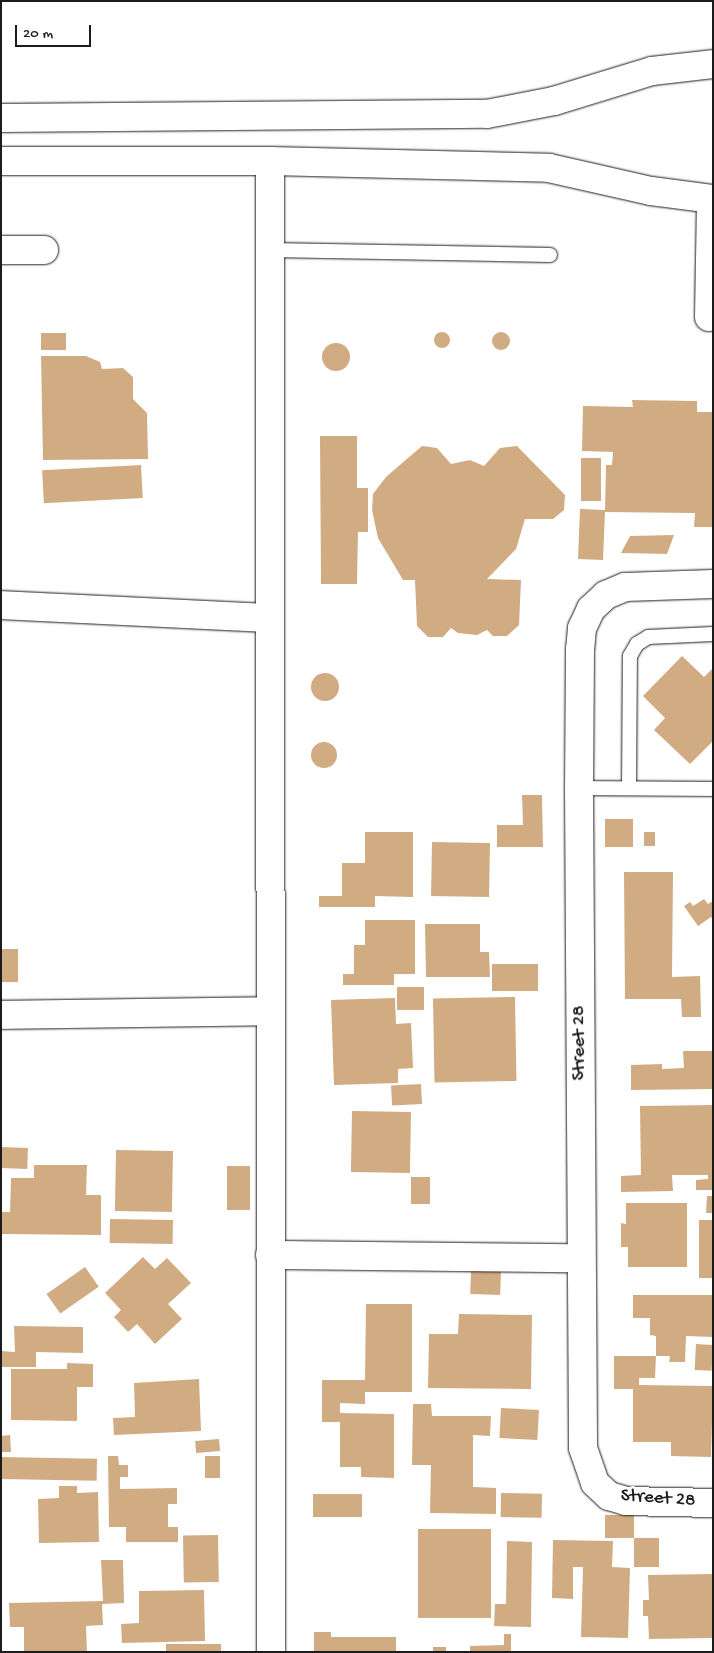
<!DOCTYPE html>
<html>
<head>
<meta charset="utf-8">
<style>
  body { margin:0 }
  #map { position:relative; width:714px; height:1653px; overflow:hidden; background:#fff; font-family:"Gochi Hand",sans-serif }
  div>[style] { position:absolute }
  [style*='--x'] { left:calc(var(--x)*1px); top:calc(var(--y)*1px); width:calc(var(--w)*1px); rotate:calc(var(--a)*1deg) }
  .building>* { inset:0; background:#d1ac83; transform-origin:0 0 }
  .round { border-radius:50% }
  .roads { filter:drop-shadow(0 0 1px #1c1c1c) drop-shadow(0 0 1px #1c1c1c) }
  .lane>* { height:14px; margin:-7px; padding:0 7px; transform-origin:7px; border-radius:7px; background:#fff }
  .street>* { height:28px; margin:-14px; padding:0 14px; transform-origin:14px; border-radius:14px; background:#fff }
  .secondary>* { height:28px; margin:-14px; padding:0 14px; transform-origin:14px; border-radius:14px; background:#fff }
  span { translate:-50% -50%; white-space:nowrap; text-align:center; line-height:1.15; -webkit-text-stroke:5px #fff; paint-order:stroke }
  .street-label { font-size:19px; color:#1c1c1c }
  .frame { position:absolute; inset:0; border:2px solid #1c1c1c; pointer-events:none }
  .scale { position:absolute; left:15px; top:25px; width:76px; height:22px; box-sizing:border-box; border:2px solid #1c1c1c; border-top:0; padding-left:6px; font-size:15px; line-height:18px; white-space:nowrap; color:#1c1c1c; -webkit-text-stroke:4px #fff; paint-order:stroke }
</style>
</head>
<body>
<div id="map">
  <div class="building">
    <i class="round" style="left:434px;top:332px;width:16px;height:16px"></i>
    <i class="round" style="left:492px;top:332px;width:18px;height:18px"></i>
    <i style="left:66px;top:333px;width:17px;height:25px;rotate:90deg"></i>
    <i class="round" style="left:322px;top:343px;width:28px;height:28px"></i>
    <i style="clip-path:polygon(41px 356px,86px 356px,100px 362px,102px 369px,123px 368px,133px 377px,133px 399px,147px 413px,148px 459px,43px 460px)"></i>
    <i style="clip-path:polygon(632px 400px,697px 401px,697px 412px,713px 412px,713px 527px,694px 527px,695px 513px,605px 512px,603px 560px,578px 559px,580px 509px,605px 510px,606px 465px,612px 465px,613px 452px,582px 451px,583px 406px,633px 407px)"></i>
    <i style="clip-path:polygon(320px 436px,357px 436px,357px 488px,368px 488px,368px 532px,358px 532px,357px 584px,321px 584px)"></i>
    <i style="clip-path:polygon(422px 446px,437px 448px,451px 464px,470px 460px,484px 466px,500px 448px,517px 446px,565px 495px,564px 510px,553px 519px,525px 519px,516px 549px,487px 579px,521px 580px,519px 625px,507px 636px,493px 636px,487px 630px,477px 635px,458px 633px,451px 628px,443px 637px,428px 637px,417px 626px,415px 580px,403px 580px,378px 538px,372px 510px,373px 494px,386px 477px)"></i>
    <i style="left:581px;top:458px;width:20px;height:43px"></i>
    <i style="left:141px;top:465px;width:33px;height:99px;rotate:87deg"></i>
    <i style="clip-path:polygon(674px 535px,667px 554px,621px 553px,630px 536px)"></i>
    <i style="clip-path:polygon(682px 656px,704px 677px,713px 668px,713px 741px,690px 764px,654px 730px,665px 718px,643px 696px)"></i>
    <i class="round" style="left:311px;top:673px;width:28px;height:28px"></i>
    <i class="round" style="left:311px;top:742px;width:26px;height:26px"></i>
    <i style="clip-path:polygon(522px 795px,542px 795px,543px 847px,497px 847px,497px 825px,523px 825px)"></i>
    <i style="left:605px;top:819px;width:28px;height:28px"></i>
    <i style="clip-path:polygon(365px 832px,413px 832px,413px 897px,375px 896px,375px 907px,319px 907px,319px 896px,342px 896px,342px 863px,365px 863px)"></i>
    <i style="left:644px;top:832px;width:11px;height:14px"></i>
    <i style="left:432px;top:842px;width:58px;height:54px;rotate:1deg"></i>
    <i style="clip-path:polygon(624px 872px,673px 872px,672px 977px,700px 976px,701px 1017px,682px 1017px,681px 999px,625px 999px)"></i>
    <i style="clip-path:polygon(704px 899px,708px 904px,713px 901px,713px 919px,711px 917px,698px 926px,684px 906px,690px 902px,693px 906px)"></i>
    <i style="clip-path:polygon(365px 920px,415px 920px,415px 974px,394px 974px,394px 985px,343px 985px,343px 974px,354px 974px,354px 945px,365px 945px)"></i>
    <i style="clip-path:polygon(425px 924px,480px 924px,480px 952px,489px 952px,490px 977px,426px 977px)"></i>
    <i style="left:18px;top:949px;width:33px;height:17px;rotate:90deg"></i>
    <i style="left:538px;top:964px;width:27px;height:46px;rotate:90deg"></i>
    <i style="left:424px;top:987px;width:23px;height:27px;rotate:90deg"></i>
    <i style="left:515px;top:997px;width:84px;height:82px;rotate:89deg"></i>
    <i style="clip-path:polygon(395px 998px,396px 1024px,411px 1023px,413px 1068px,398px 1069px,398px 1083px,334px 1085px,331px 1000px)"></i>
    <i style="clip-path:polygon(683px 1051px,713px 1051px,713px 1089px,631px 1090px,631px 1065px,662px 1064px,662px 1069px,684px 1068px)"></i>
    <i style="left:421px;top:1084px;width:20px;height:30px;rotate:87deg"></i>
    <i style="clip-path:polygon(713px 1105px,713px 1190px,696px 1190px,696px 1180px,708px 1179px,708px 1175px,672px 1175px,673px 1191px,621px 1192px,621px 1176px,641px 1175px,640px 1106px)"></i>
    <i style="left:352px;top:1111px;width:59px;height:61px;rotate:1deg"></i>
    <i style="left:1px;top:1147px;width:27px;height:21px;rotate:2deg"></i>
    <i style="left:116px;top:1150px;width:57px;height:61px;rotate:1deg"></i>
    <i style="clip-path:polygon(34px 1165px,87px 1165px,86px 1195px,101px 1195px,101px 1235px,1px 1234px,1px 1212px,10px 1212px,11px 1178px,34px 1178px)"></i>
    <i style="left:227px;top:1166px;width:23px;height:44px"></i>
    <i style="left:411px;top:1177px;width:19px;height:27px"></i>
    <i style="clip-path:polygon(707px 1196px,713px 1196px,713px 1213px,706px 1213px)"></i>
    <i style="clip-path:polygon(626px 1203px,687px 1203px,687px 1267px,628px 1267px,628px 1247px,621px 1247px,621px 1223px,626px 1224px)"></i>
    <i style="left:110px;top:1219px;width:63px;height:24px;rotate:1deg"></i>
    <i style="left:699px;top:1220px;width:14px;height:58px"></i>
    <i style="clip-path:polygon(143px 1257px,155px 1269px,167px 1258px,191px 1283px,168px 1304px,182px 1319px,155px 1344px,137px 1324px,128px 1332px,114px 1317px,121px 1310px,105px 1293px)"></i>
    <i style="left:85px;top:1267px;width:24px;height:47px;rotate:55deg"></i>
    <i style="left:471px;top:1271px;width:30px;height:23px;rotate:2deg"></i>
    <i style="clip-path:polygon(633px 1295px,713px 1295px,713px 1337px,686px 1336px,685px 1362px,669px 1362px,670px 1356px,656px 1356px,656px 1336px,650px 1335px,650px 1318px,633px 1318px)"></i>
    <i style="clip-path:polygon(366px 1304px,412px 1304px,412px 1392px,365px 1392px,365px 1404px,340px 1403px,340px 1413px,394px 1414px,394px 1478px,361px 1477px,361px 1467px,340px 1467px,340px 1422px,322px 1422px,322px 1380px,365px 1380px)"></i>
    <i style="clip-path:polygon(459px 1314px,532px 1315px,531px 1389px,428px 1388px,429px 1334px,458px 1334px)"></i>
    <i style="clip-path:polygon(14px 1326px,83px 1327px,83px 1353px,36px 1352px,36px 1367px,1px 1367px,1px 1351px,15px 1352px)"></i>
    <i style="left:696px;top:1344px;width:17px;height:26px;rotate:3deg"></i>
    <i style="clip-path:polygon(614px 1356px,656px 1356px,655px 1378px,639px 1378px,639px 1385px,713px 1386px,711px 1457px,671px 1456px,671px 1442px,633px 1442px,633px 1389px,614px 1389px)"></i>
    <i style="clip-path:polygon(67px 1363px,93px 1364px,93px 1387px,77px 1387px,77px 1421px,11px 1420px,11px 1369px,67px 1369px)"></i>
    <i style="clip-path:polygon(199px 1379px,201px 1431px,114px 1435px,113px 1418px,135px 1417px,134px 1383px)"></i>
    <i style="clip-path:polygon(413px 1404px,431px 1404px,432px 1416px,491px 1416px,490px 1436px,473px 1435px,473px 1487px,496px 1488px,496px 1514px,430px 1513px,431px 1465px,412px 1465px)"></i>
    <i style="left:501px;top:1408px;width:38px;height:30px;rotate:3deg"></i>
    <i style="clip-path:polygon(10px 1435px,11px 1452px,1px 1452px,1px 1436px)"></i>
    <i style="left:219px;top:1439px;width:12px;height:24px;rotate:85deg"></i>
    <i style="clip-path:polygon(108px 1456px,118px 1456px,119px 1465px,128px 1465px,128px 1477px,120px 1477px,120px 1489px,177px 1488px,177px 1504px,168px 1504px,168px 1527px,178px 1527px,178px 1542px,126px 1542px,126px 1527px,109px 1527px)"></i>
    <i style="left:205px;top:1456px;width:15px;height:22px"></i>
    <i style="left:1px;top:1457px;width:96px;height:22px;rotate:1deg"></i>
    <i style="clip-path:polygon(59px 1486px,77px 1486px,77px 1493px,98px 1492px,99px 1542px,39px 1543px,38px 1499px,59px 1498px)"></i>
    <i style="left:501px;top:1493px;width:41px;height:24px;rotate:1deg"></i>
    <i style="left:313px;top:1494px;width:49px;height:23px"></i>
    <i style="left:634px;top:1515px;width:23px;height:29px;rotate:90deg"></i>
    <i style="left:418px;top:1529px;width:73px;height:89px"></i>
    <i style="left:218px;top:1535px;width:47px;height:35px;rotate:89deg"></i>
    <i style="left:634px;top:1538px;width:25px;height:29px"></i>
    <i style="clip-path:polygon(553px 1540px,613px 1541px,612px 1567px,630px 1568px,628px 1638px,581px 1637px,583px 1567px,573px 1567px,573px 1599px,552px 1598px)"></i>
    <i style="clip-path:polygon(507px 1541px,532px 1542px,531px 1627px,494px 1626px,495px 1604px,506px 1604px)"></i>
    <i style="clip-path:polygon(101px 1560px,123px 1560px,124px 1603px,102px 1604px,103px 1625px,86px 1626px,87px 1652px,24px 1652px,24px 1627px,10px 1627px,9px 1603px,103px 1601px)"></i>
    <i style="clip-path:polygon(713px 1574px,713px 1638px,649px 1639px,648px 1616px,643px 1616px,643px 1600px,649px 1600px,648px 1575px)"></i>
    <i style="clip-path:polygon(204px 1590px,205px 1641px,122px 1643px,121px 1624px,139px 1623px,139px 1591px)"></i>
    <i style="clip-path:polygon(314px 1632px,331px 1632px,331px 1637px,396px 1637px,396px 1652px,314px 1652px)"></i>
    <i style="clip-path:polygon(504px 1634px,511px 1634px,511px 1652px,470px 1652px,470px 1646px,504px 1645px)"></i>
    <i style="left:166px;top:1644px;width:55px;height:8px"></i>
    <i style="left:433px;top:1647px;width:13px;height:5px"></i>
  </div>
  <div class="roads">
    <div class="lane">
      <i style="--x:269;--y:250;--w:281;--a:1"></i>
      <i style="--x:579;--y:788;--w:134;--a:0.4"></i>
      <i style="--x:629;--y:788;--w:132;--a:-89.6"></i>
      <i style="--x:630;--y:656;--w:14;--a:-60"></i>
      <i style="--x:637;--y:644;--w:13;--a:-32"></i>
      <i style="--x:648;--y:637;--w:65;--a:-2.6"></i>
    </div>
    <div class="street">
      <i style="--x:270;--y:161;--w:1491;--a:89.96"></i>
      <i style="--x:1;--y:250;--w:43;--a:0"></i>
      <i style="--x:709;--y:317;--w:118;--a:-89"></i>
      <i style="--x:713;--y:584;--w:88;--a:178"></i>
      <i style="--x:625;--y:587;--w:21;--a:157"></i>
      <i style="--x:606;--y:595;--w:21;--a:137"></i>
      <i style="--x:591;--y:609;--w:21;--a:115"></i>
      <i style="--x:582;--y:628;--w:21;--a:95"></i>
      <i style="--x:580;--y:649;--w:139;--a:90.4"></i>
      <i style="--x:579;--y:788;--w:660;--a:89.65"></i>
      <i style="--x:583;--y:1448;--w:37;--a:71"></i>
      <i style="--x:595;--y:1483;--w:19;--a:43"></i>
      <i style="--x:609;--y:1496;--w:18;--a:16"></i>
      <i style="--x:626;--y:1501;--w:87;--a:1.3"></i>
      <i style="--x:1;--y:605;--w:268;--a:2.8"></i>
      <i style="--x:1;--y:1015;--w:270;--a:-0.8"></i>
      <i style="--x:270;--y:1255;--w:310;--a:0.6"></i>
    </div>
    <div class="secondary">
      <i style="--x:1;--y:118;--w:486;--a:-0.5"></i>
      <i style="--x:487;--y:114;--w:68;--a:-11"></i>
      <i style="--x:554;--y:101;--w:102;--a:-17"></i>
      <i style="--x:652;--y:71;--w:61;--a:-6.5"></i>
      <i style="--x:1;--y:161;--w:269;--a:0"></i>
      <i style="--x:270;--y:161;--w:279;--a:1.4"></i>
      <i style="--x:549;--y:168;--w:105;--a:12.7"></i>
      <i style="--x:651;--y:191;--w:63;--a:7.4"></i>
    </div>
  </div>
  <div class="street-label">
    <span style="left:580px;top:1043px;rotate:-90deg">Street 28</span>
    <span style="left:658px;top:1499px;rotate:4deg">Street 28</span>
  </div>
  <div class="frame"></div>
  <div class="scale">20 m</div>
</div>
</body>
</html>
